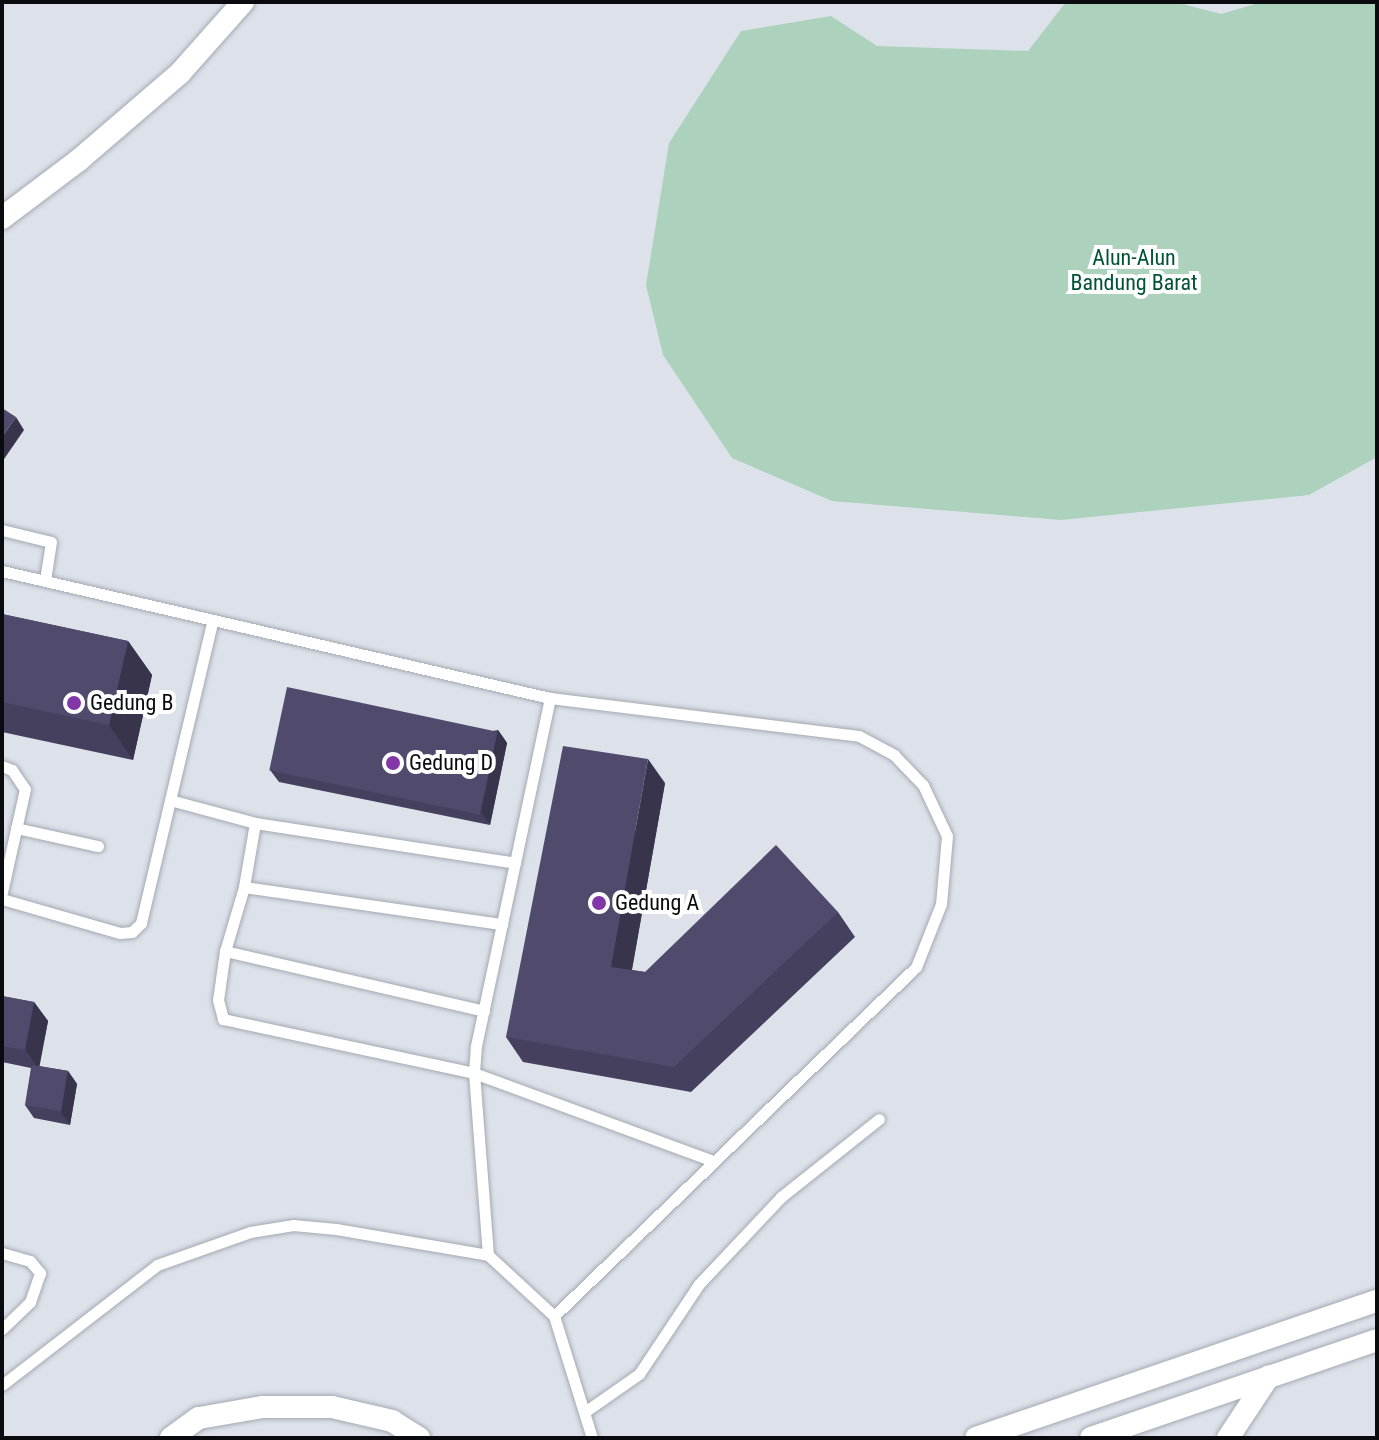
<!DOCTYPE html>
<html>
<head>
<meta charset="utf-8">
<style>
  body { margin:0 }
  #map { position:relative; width:1379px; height:1440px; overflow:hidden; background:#dce1ea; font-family:"Roboto Condensed",sans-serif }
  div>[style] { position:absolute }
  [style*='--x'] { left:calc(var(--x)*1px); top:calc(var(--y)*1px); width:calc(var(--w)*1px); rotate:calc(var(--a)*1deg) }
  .green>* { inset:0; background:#acd2bd }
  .roads { filter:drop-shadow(0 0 2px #a4a9b1) drop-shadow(0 0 2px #a4a9b1) }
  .service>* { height:11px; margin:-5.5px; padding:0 5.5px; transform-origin:5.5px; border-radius:5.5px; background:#fff }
  .minor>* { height:22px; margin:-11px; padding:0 11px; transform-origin:11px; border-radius:11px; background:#fff }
  .wall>* { inset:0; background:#45405e }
  .shaded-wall>* { inset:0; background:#38344c }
  .building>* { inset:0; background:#504b6d; transform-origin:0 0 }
  .dots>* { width:22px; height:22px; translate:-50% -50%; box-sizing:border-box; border:4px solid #fff; border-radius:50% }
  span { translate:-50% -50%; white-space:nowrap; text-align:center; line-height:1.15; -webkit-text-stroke:8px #fff; paint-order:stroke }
  .park-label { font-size:22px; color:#025336 }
  .poi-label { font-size:22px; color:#0a0b0e }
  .left { translate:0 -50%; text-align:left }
  .frame { position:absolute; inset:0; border:4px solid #0a0b0e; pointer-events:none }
</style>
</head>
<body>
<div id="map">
  <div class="green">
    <i style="clip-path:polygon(1066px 2px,1175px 2px,1221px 14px,1262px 2px,1377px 2px,1377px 457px,1309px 495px,1061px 520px,832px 501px,732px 458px,663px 355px,646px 285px,669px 143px,741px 31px,831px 16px,877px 46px,1028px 51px)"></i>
  </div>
  <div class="roads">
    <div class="service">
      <i style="--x:2;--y:530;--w:50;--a:13.8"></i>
      <i style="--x:51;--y:542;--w:39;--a:99"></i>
      <i style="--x:2;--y:571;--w:563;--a:13.05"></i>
      <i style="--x:2;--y:766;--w:11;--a:22"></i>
      <i style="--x:12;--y:770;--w:23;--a:56"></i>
      <i style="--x:25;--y:789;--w:106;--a:102.6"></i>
      <i style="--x:170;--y:800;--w:88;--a:15.1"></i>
      <i style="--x:255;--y:823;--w:65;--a:99.8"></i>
      <i style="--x:244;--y:887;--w:67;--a:106.5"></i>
      <i style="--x:225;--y:951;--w:49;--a:98.1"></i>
      <i style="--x:218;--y:1000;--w:20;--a:75"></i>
      <i style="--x:223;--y:1019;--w:257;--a:12.1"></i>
      <i style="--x:474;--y:1073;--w:252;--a:20.2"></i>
      <i style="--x:255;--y:823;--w:263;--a:8.7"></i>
      <i style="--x:16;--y:828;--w:84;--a:12.4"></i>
      <i style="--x:244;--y:887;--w:261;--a:8.2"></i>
      <i style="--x:2;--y:899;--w:123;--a:16.1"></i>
      <i style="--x:120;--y:933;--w:12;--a:-5"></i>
      <i style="--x:132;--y:932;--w:13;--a:-45"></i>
      <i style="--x:141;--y:923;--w:309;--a:-76.7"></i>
      <i style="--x:225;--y:951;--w:266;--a:13"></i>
      <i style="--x:2;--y:1253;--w:29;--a:16"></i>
      <i style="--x:30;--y:1261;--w:16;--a:50"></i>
      <i style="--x:40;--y:1273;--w:31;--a:109"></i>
      <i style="--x:30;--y:1302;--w:39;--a:136"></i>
      <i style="--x:488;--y:1255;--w:183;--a:-94.4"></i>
      <i style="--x:474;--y:1073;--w:27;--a:-86"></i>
      <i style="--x:476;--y:1046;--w:356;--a:-78"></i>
      <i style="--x:550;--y:698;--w:311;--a:7"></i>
      <i style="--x:859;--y:736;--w:40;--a:28"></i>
      <i style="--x:894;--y:755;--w:42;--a:46"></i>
      <i style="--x:923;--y:785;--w:56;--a:64.8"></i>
      <i style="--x:947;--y:836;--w:68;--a:95"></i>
      <i style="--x:941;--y:904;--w:68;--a:111.6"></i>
      <i style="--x:916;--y:967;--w:503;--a:136.05"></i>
      <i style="--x:2;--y:1385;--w:196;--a:-37.7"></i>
      <i style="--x:157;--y:1265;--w:99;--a:-19.5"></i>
      <i style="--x:250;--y:1232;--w:44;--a:-9.2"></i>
      <i style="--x:293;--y:1225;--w:43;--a:5.3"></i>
      <i style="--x:336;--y:1229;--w:154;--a:9.7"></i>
      <i style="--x:488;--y:1255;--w:90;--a:42.7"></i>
      <i style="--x:554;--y:1316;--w:128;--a:72.7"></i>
      <i style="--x:586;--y:1411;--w:65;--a:-34.9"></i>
      <i style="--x:639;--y:1374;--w:108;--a:-56.3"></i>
      <i style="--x:699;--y:1284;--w:120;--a:-46.7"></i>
      <i style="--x:781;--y:1197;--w:125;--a:-38.5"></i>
    </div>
    <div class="minor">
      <i style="--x:2;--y:218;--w:96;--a:-37"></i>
      <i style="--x:79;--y:160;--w:133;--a:-40.7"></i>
      <i style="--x:180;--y:73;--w:95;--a:-48.4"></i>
      <i style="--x:171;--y:1438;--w:34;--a:-36"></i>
      <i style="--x:199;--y:1418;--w:65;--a:-9.8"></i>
      <i style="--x:263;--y:1407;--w:69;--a:0"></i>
      <i style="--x:332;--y:1407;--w:62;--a:13.1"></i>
      <i style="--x:392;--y:1421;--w:32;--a:32"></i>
      <i style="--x:976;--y:1438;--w:424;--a:-18.9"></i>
      <i style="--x:1091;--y:1438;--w:302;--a:-18.9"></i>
      <i style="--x:1228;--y:1438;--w:74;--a:-56.5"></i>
    </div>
  </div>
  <div class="wall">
    <i style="clip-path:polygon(2px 614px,128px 641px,152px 675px,133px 760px,2px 732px)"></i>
    <i style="clip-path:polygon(498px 730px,507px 743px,490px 825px,279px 782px,270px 770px)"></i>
    <i style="clip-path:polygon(665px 783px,632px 970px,645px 972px,838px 912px,855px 937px,691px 1092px,523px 1062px,506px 1037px)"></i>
    <i style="clip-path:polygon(2px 996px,34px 1002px,48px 1021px,39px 1066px,68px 1071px,77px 1084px,70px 1125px,34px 1118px,25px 1105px,31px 1068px,2px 1062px)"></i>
  </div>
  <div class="shaded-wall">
    <i style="clip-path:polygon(16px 417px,24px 430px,2px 462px,2px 437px)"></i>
    <i style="clip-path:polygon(128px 641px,152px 675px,133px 760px,109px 725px)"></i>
    <i style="clip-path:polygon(498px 730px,507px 743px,490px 825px,481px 812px)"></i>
    <i style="clip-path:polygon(648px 759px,665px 783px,628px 991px,611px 967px)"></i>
    <i style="clip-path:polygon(34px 1002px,48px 1021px,39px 1069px,25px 1050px)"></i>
    <i style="clip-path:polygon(68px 1071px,77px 1084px,70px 1125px,61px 1112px)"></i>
  </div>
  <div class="building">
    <i style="clip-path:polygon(2px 408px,16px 417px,2px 437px)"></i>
    <i style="clip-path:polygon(2px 614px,128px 641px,109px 725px,2px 702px)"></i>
    <i style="left:287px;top:687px;width:215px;height:85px;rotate:12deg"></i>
    <i style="clip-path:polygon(563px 746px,648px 759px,611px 967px,645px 972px,776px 845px,838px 912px,674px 1067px,506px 1037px)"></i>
    <i style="clip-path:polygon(2px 996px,34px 1002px,25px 1050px,2px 1046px)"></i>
    <i style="left:32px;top:1065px;width:36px;height:41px;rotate:9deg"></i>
  </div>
  <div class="dots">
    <i style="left:74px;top:703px;background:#8336a7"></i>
    <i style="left:393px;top:763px;background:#8336a7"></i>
    <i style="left:599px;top:903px;background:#8336a7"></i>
  </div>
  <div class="park-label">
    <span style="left:1134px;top:270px">Alun-Alun<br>Bandung Barat</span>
  </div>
  <div class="poi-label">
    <span class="left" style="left:90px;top:703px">Gedung B</span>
    <span class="left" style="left:409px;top:763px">Gedung D</span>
    <span class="left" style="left:615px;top:903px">Gedung A</span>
  </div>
  <div class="frame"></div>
</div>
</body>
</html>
